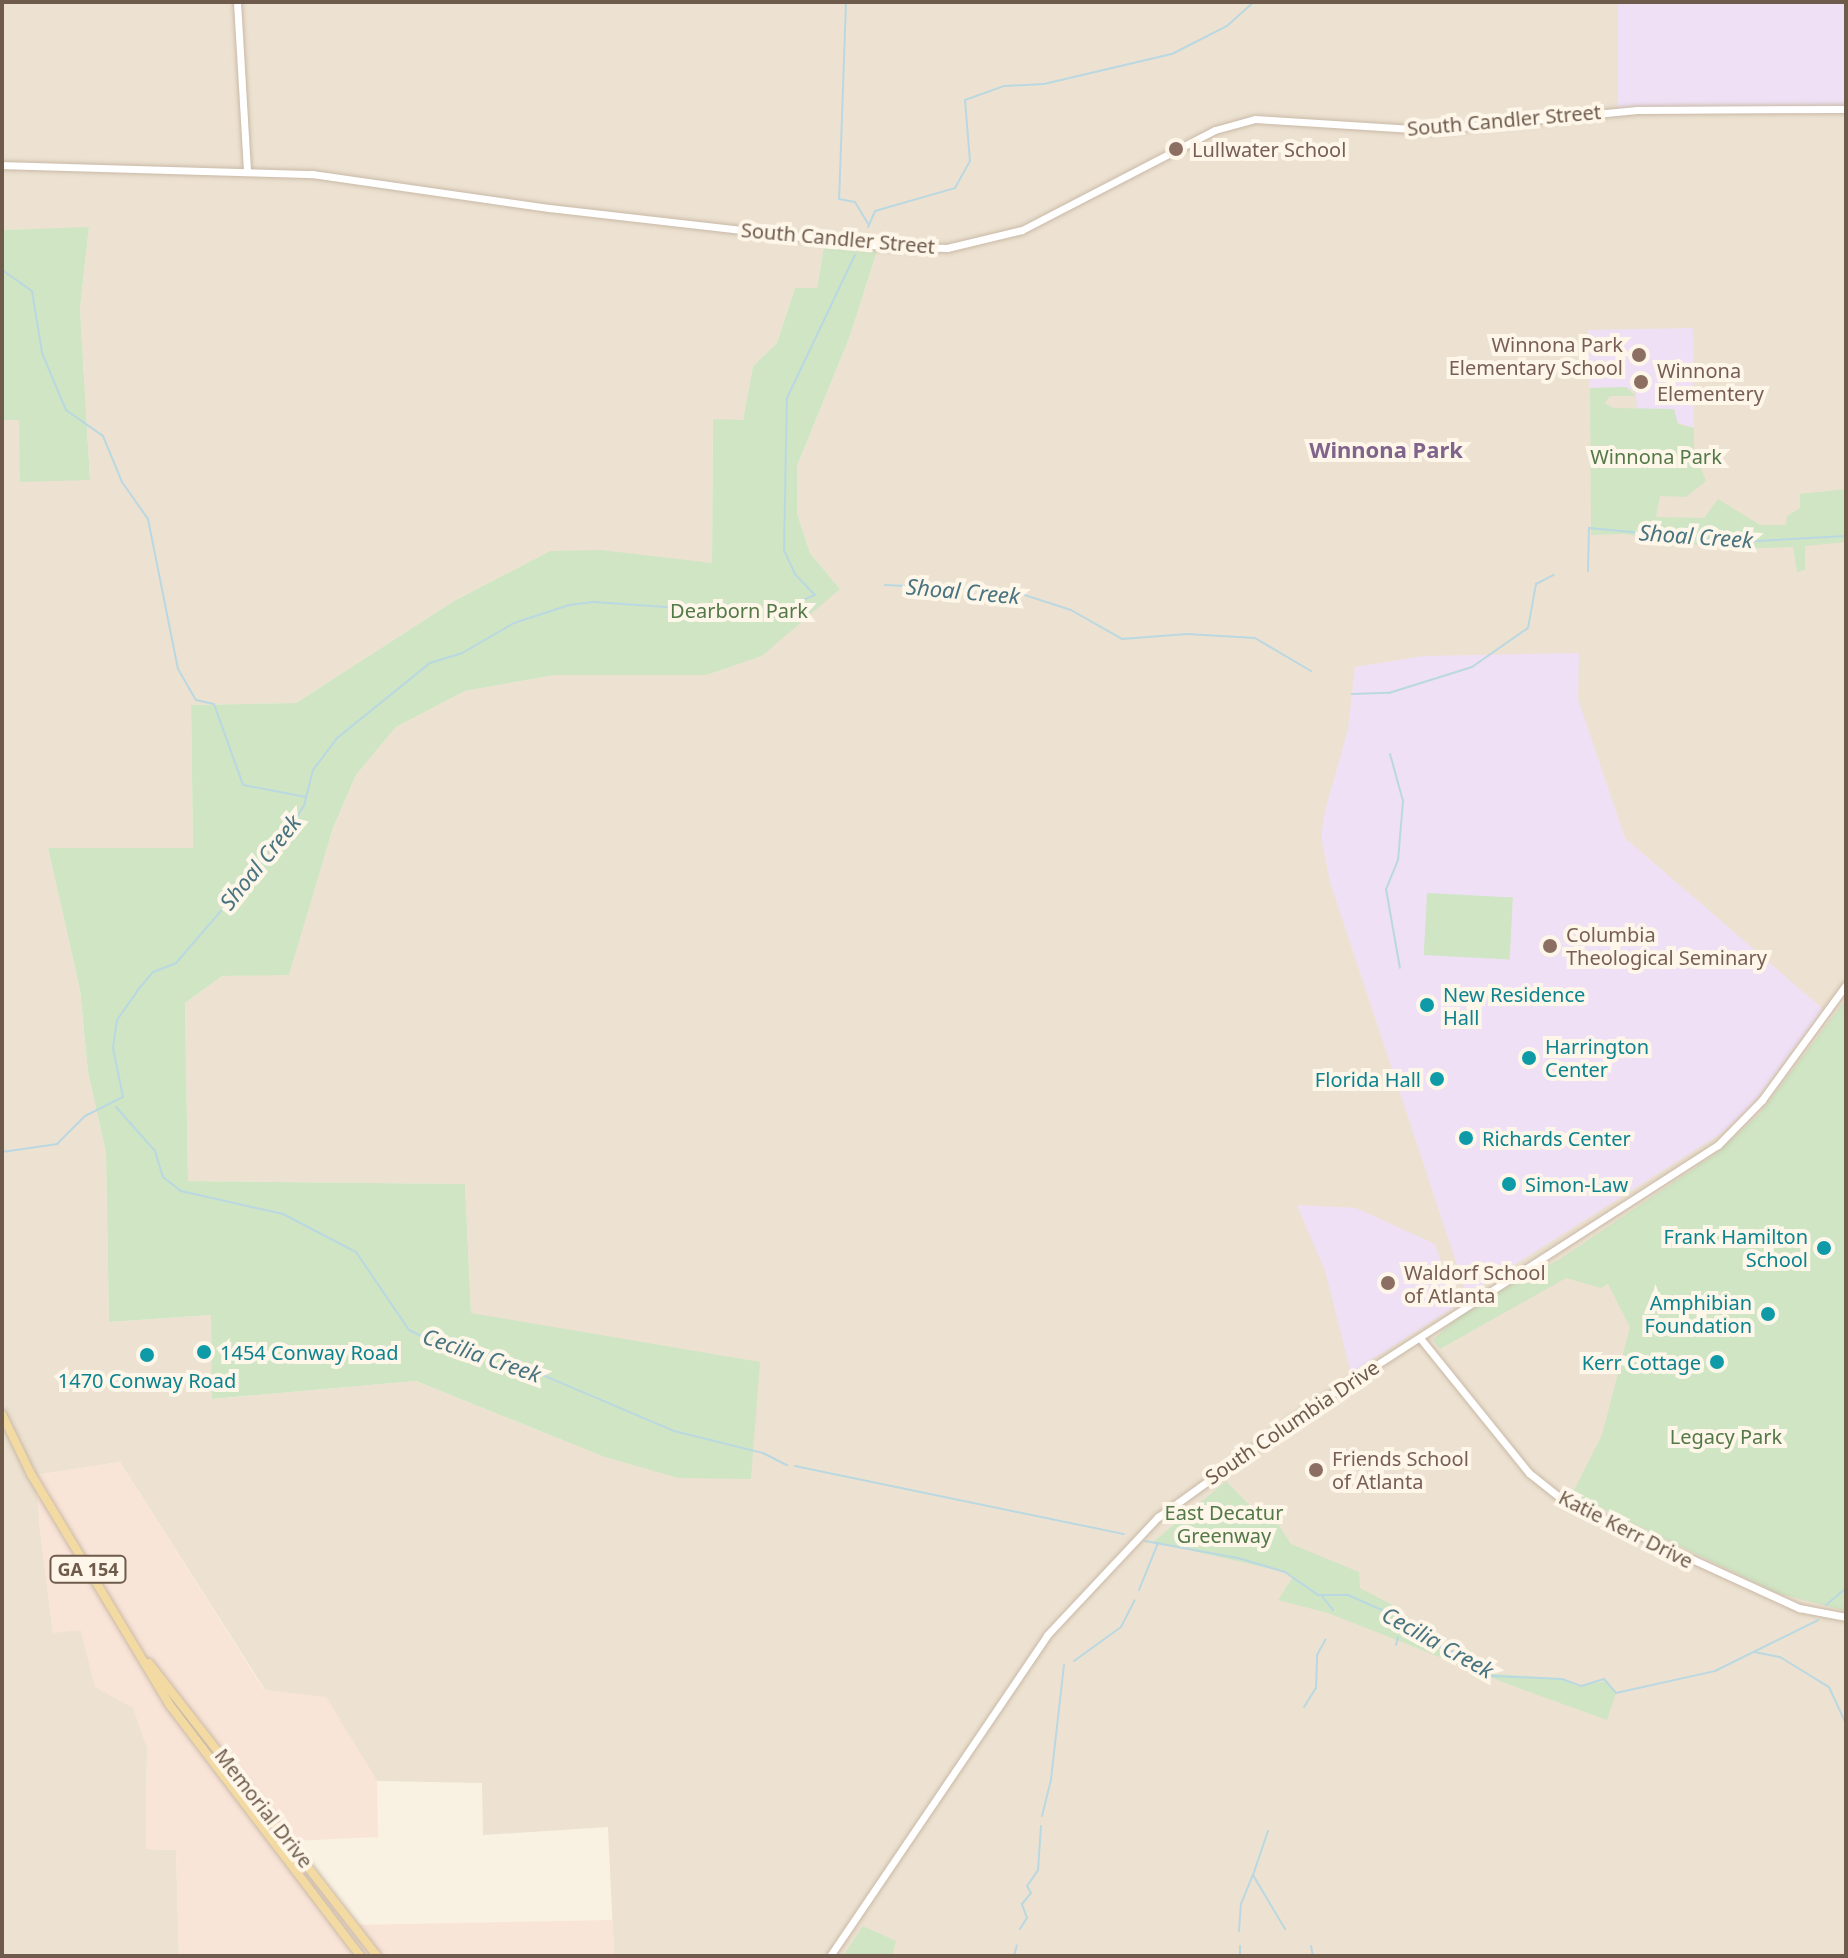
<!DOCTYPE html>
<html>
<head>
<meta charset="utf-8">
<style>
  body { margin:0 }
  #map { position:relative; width:1848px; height:1958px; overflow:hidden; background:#f9f2e3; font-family:"Noto Sans",sans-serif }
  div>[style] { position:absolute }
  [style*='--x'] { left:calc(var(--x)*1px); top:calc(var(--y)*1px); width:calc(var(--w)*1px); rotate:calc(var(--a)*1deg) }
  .residential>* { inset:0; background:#ede2d1 }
  .commercial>* { inset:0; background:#f9e4d8 }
  .education>* { inset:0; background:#efe0f5; transform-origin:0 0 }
  .green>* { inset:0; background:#cfe5c4; transform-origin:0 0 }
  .stream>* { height:2px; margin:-1px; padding:0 1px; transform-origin:1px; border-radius:1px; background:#bad8e1 }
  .roads { filter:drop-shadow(0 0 2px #c9b9a7) drop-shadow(0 0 2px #c9b9a7) }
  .secondary>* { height:7px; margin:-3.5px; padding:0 3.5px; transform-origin:3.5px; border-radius:3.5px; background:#fff }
  .primary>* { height:8px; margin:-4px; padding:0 4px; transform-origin:4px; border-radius:4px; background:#f2daa2 }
  .dots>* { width:22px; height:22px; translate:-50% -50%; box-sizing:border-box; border:4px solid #fdf6e9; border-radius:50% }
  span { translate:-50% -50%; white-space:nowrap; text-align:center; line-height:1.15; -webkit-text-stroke:8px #fdf6e9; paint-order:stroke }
  .shield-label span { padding:2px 6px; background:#fdf6e9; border:2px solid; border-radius:6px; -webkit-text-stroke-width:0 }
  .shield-label { font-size:18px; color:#6f5b4c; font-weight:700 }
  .street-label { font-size:20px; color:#6f5b4c }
  .education-label { font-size:20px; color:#785e54 }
  .left { translate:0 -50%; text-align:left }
  .right { translate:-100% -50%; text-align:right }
  .park-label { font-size:20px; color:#547948 }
  .culture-label { font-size:20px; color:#0d838f }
  .neighbourhood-label { font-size:22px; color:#81648c; font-weight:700 }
  .water-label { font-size:22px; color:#487380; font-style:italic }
  .frame { position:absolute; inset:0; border:4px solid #6f5b4c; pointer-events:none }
</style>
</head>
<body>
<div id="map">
  <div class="residential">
    <i style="clip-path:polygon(evenodd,2px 2px,1846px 2px,1846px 1956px,614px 1956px,608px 1827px,483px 1835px,482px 1783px,377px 1781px,326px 1698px,265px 1690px,120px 1462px,36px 1475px,40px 1529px,53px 1632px,81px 1630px,95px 1686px,133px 1707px,147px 1747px,146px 1849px,176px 1850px,179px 1956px,2px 1956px,2px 420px,19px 420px,90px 480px,80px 308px,89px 228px,2px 230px,2px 2px,824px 246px,877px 251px,850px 336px,797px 466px,797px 513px,810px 553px,840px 589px,815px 605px,762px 656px,707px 675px,555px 675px,465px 691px,396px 727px,356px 775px,333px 828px,289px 974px,222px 976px,185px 1003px,188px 1181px,465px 1184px,471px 1313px,602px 1456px,416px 1381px,213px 1399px,211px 1315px,109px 1322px,106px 1153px,88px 1072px,80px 990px,48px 848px,193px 848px,191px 705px,296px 703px,454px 601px,550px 551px,712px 563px,713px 419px,743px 421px,753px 366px,777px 343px,795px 288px,817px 288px,824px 246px)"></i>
  </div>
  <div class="commercial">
    <i style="clip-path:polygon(120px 1462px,264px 1690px,326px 1697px,377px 1781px,378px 1837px,292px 1841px,350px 1925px,613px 1920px,614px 1956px,179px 1956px,176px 1850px,146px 1849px,147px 1747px,133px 1708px,95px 1687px,81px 1630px,53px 1633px,40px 1529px,36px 1475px)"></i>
  </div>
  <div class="education">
    <i style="left:1618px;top:2px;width:228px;height:109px"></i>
    <i style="clip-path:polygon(1693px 328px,1694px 428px,1637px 410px,1636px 392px,1626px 387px,1589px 388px,1588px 330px)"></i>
    <i style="clip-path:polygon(1579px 653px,1578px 699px,1625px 838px,1823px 1009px,1752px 1105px,1722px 1133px,1467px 1295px,1330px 882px,1321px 836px,1325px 811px,1348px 729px,1355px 667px,1424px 656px)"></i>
    <i style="clip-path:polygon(1297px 1205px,1356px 1208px,1435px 1244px,1456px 1306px,1351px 1373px,1325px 1271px)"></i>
  </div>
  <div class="green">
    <i style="clip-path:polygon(89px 227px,80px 308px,90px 480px,20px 482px,19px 420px,2px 420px,2px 230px)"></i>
    <i style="clip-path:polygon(824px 246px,877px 251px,850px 336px,797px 466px,797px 513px,810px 553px,840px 589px,762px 656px,707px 675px,555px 675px,465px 691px,396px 727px,356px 775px,333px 828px,289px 975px,222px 976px,185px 1003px,188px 1181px,465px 1184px,471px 1313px,760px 1362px,751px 1479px,678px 1478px,602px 1456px,416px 1381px,212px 1399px,211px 1315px,109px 1322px,106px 1153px,88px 1072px,80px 990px,48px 848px,193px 848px,191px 705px,296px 703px,454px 601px,550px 551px,601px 550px,712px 563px,713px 419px,743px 420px,753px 366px,777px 343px,795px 288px,817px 288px)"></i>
    <i style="clip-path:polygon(1626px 387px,1636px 396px,1610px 396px,1605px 403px,1613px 408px,1674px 409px,1678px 424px,1694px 428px,1694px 450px,1706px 481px,1686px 497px,1660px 496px,1656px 517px,1704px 518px,1718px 499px,1760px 525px,1786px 525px,1787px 516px,1800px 508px,1800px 494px,1846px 489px,1846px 542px,1805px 546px,1805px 570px,1797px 572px,1793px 547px,1725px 549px,1624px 534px,1591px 535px,1590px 388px)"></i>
    <i style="left:1427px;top:893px;width:86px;height:62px;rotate:3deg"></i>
    <i style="clip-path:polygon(1846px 999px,1846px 1611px,1777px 1593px,1572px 1494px,1602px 1435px,1630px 1327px,1608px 1284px,1601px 1288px,1566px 1278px,1440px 1349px,1433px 1340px,1467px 1309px,1560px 1259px,1717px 1153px,1760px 1113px)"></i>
    <i style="clip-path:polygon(1226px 1481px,1260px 1516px,1268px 1509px,1291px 1544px,1359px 1572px,1360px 1588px,1396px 1607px,1396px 1616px,1444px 1650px,1469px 1654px,1484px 1673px,1562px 1679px,1577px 1686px,1607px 1681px,1616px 1693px,1607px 1720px,1513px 1686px,1328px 1613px,1278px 1600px,1293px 1577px,1285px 1572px,1153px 1542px)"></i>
    <i style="clip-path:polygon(863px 1926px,896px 1941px,892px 1956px,843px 1956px)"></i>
  </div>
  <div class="stream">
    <i style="--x:846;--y:2;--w:197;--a:92"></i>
    <i style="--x:839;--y:199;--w:16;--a:11"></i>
    <i style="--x:855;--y:202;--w:26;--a:59"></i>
    <i style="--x:868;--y:227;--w:17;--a:-66"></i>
    <i style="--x:875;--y:211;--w:83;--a:-16"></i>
    <i style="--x:955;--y:188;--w:31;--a:-61"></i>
    <i style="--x:970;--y:161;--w:61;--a:-94.7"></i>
    <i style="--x:965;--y:100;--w:41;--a:-19.7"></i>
    <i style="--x:1004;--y:86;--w:40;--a:-2.9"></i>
    <i style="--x:1044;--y:84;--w:131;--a:-13.2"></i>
    <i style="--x:1172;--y:54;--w:62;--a:-27"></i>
    <i style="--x:1227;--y:26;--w:36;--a:-42"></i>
    <i style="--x:2;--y:270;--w:37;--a:35"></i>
    <i style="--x:32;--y:291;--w:63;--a:80.8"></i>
    <i style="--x:42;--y:353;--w:62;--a:67.2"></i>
    <i style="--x:66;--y:410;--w:45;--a:35.1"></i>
    <i style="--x:103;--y:436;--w:50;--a:67.6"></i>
    <i style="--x:122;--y:482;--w:45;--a:54.9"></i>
    <i style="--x:148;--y:519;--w:153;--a:78.7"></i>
    <i style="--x:178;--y:669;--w:36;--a:60"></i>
    <i style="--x:196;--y:700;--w:18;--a:13"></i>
    <i style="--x:214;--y:704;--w:86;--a:70.3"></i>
    <i style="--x:243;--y:785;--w:64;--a:10.8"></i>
    <i style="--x:1588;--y:571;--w:43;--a:-88.7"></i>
    <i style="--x:1589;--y:528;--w:150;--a:5.4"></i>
    <i style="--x:1738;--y:542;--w:108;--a:-3.2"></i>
    <i style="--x:885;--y:585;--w:127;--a:2.7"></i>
    <i style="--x:1012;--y:591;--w:62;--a:17.9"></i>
    <i style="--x:1071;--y:610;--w:59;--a:29.6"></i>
    <i style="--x:1122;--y:639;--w:65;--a:-4.4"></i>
    <i style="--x:1187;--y:634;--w:68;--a:3.4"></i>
    <i style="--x:1255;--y:638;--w:65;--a:30.5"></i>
    <i style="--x:1352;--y:694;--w:37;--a:-2"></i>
    <i style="--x:1389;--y:693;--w:87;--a:-17.4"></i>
    <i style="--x:1472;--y:667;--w:68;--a:-34.9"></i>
    <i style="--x:1528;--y:628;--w:45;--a:-79.7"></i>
    <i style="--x:1536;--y:584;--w:20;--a:-27"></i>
    <i style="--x:1390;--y:754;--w:49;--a:74.5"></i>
    <i style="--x:1403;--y:801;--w:59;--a:94.8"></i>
    <i style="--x:1398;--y:860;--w:31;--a:112"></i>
    <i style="--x:1386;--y:889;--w:80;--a:80"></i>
    <i style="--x:116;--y:1107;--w:59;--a:48.4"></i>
    <i style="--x:155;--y:1151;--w:27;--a:73"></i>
    <i style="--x:163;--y:1177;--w:23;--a:38"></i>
    <i style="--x:181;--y:1191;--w:105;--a:12.7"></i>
    <i style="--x:283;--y:1214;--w:82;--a:27.5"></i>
    <i style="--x:356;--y:1252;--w:94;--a:55.8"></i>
    <i style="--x:409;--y:1330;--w:28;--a:26"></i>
    <i style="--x:434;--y:1342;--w:66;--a:12.3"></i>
    <i style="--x:498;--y:1356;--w:191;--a:23.1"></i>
    <i style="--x:674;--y:1431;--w:92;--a:13.9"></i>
    <i style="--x:763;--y:1453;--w:27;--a:27"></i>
    <i style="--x:2;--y:1152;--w:56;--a:-8.3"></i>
    <i style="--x:57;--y:1144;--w:40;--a:-45"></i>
    <i style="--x:85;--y:1116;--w:42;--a:-26.6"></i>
    <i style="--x:123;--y:1097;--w:50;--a:-101.5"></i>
    <i style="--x:113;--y:1048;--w:28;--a:-82"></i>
    <i style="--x:117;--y:1020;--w:35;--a:-55"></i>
    <i style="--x:137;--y:991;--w:25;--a:-50"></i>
    <i style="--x:153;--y:972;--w:25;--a:-21"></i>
    <i style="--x:176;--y:963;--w:164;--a:-49.2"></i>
    <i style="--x:283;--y:839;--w:39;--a:-58"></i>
    <i style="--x:304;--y:806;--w:37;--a:-76"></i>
    <i style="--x:313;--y:770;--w:39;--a:-53"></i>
    <i style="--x:336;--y:739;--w:121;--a:-39"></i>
    <i style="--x:430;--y:663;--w:34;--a:-17"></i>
    <i style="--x:462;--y:653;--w:60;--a:-30"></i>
    <i style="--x:514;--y:623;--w:58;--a:-18.1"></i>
    <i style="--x:569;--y:605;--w:26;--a:-7"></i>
    <i style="--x:595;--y:602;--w:114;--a:4"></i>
    <i style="--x:709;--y:610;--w:29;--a:20"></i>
    <i style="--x:736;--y:620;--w:35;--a:-10"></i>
    <i style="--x:770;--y:614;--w:49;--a:-22.9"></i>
    <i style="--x:815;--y:595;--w:29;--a:-134"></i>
    <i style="--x:795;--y:574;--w:26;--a:-115"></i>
    <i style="--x:784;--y:550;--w:152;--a:-88.9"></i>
    <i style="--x:787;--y:398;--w:158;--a:-64.6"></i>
    <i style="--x:795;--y:1466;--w:336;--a:11.7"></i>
    <i style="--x:1145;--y:1541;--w:95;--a:10.4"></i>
    <i style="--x:1238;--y:1558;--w:49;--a:16.6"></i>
    <i style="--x:1285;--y:1572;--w:40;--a:34.9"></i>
    <i style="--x:1318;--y:1595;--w:30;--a:0"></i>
    <i style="--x:1348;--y:1595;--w:67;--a:23.9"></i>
    <i style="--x:1409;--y:1622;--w:45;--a:38.7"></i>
    <i style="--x:1444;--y:1650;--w:25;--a:9"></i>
    <i style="--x:1469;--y:1654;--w:18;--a:56"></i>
    <i style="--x:1479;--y:1669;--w:16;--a:27"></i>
    <i style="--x:1493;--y:1676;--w:69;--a:2.5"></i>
    <i style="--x:1562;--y:1679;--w:20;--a:20"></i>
    <i style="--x:1581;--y:1686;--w:24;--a:-17"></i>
    <i style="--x:1604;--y:1679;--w:18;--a:49"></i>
    <i style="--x:1616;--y:1693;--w:101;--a:-12.5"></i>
    <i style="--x:1715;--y:1671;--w:115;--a:-26.3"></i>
    <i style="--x:1139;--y:1590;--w:51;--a:-68"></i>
    <i style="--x:1322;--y:1596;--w:18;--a:52"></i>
    <i style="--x:1826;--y:1605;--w:26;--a:-40"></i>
    <i style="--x:1392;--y:1626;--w:10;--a:-73"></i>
    <i style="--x:1396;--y:1645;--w:8;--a:-76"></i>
    <i style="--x:1754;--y:1652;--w:26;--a:11"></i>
    <i style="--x:1780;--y:1657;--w:57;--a:31.5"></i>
    <i style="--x:1829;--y:1687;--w:41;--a:65.3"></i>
    <i style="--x:1074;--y:1661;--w:58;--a:-35.9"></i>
    <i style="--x:1121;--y:1627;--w:30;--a:-63"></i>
    <i style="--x:1304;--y:1707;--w:22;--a:-58"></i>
    <i style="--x:1316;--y:1688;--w:33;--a:-88"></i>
    <i style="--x:1317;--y:1655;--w:18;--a:-61"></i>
    <i style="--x:1042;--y:1816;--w:38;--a:-76"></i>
    <i style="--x:1051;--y:1779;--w:115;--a:-83.5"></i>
    <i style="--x:1268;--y:1831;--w:46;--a:108.8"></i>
    <i style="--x:1253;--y:1875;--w:63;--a:59.3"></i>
    <i style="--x:1020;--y:1929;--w:13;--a:-58"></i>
    <i style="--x:1027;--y:1918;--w:15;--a:-110"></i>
    <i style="--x:1022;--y:1904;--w:14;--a:-51"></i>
    <i style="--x:1031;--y:1893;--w:8;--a:-120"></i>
    <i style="--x:1027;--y:1886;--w:19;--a:-55"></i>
    <i style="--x:1038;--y:1870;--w:44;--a:-86.1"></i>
    <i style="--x:1239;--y:1931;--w:27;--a:-86"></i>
    <i style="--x:1241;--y:1904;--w:31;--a:-68"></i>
    <i style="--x:1240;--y:1946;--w:10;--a:90"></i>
    <i style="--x:1311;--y:1946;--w:10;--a:79"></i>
    <i style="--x:1014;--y:1956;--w:11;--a:-75"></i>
  </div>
  <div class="roads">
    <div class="secondary">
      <i style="--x:237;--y:2;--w:170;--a:86.6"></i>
      <i style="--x:2;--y:165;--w:310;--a:1.7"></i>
      <i style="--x:312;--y:174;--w:239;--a:8.2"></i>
      <i style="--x:549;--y:208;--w:333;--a:6.5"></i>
      <i style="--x:880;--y:246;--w:67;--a:1.7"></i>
      <i style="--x:947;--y:248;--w:77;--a:-13.5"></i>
      <i style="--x:1022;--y:230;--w:217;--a:-27.4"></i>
      <i style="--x:1215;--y:130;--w:41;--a:-15.4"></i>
      <i style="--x:1255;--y:119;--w:174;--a:3.6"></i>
      <i style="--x:1429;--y:130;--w:209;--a:-5.5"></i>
      <i style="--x:1637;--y:110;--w:209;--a:-0.3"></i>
      <i style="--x:1420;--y:1338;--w:174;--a:51.1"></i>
      <i style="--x:1529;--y:1473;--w:43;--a:38.5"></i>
      <i style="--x:1563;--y:1500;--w:260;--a:24.6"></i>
      <i style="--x:1799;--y:1608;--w:48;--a:10.8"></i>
      <i style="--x:830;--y:1956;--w:387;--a:-55.9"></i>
      <i style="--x:1047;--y:1635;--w:162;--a:-46.8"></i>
      <i style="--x:1158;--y:1517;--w:181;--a:-35.8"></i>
      <i style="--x:1305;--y:1411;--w:491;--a:-32.8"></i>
      <i style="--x:1718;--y:1145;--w:63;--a:-45.6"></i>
      <i style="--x:1762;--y:1100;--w:142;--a:-53.9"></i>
    </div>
    <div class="primary">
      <i style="--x:2;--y:1414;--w:67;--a:64.2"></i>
      <i style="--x:31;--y:1474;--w:268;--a:59"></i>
      <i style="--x:169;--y:1704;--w:316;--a:52.8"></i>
      <i style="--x:149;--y:1663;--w:371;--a:52.1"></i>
    </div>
  </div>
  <div class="dots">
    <i style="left:1176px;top:149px;background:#8d6e63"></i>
    <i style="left:1639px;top:355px;background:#8d6e63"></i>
    <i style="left:1641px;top:382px;background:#8d6e63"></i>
    <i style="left:1550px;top:946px;background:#8d6e63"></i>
    <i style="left:1427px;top:1005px;background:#0f9aa8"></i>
    <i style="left:1529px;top:1058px;background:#0f9aa8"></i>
    <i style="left:1437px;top:1079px;background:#0f9aa8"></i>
    <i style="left:1466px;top:1138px;background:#0f9aa8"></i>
    <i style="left:1509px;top:1184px;background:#0f9aa8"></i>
    <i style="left:1824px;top:1248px;background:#0f9aa8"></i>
    <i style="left:1388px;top:1283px;background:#8d6e63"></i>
    <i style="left:1768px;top:1314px;background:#0f9aa8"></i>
    <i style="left:204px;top:1352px;background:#0f9aa8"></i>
    <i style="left:147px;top:1355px;background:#0f9aa8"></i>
    <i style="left:1717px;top:1362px;background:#0f9aa8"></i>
    <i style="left:1316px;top:1470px;background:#8d6e63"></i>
  </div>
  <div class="shield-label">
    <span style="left:88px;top:1569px">GA 154</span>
  </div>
  <div class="street-label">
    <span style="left:1504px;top:120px;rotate:-5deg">South Candler Street</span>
    <span style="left:838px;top:238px;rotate:5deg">South Candler Street</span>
    <span style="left:1292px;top:1422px;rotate:-34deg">South Columbia Drive</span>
    <span style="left:1626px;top:1529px;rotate:27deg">Katie Kerr Drive</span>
    <span style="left:264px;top:1808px;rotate:52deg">Memorial Drive</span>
  </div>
  <div class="education-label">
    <span class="left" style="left:1192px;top:149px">Lullwater School</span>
    <span class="right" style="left:1623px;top:356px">Winnona Park<br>Elementary School</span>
    <span class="left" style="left:1657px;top:382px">Winnona<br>Elementery</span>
    <span class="left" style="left:1566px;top:946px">Columbia<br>Theological Seminary</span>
    <span class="left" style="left:1404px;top:1284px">Waldorf School<br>of Atlanta</span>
    <span class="left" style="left:1332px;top:1470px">Friends School<br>of Atlanta</span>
  </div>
  <div class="park-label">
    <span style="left:1656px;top:456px">Winnona Park</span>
    <span style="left:739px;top:610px">Dearborn Park</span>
    <span style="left:1726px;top:1436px">Legacy Park</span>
    <span style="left:1224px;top:1524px">East Decatur<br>Greenway</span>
  </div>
  <div class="culture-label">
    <span class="left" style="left:1443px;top:1006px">New Residence<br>Hall</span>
    <span class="left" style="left:1545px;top:1058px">Harrington<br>Center</span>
    <span class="right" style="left:1421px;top:1079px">Florida Hall</span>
    <span class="left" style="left:1482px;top:1138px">Richards Center</span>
    <span class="left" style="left:1525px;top:1184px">Simon-Law</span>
    <span class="right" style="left:1808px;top:1248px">Frank Hamilton<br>School</span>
    <span class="right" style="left:1752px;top:1314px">Amphibian<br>Foundation</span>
    <span class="left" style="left:220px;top:1352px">1454 Conway Road</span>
    <span class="right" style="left:1701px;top:1362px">Kerr Cottage</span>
    <span style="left:147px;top:1380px">1470 Conway Road</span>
  </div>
  <div class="neighbourhood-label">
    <span style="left:1386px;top:450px">Winnona Park</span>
  </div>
  <div class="water-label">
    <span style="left:1696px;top:536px;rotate:4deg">Shoal Creek</span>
    <span style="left:963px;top:591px;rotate:5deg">Shoal Creek</span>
    <span style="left:260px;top:862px;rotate:-51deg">Shoal Creek</span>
    <span style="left:482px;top:1355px;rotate:19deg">Cecilia Creek</span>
    <span style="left:1438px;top:1642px;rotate:29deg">Cecilia Creek</span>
  </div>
  <div class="frame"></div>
</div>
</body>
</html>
